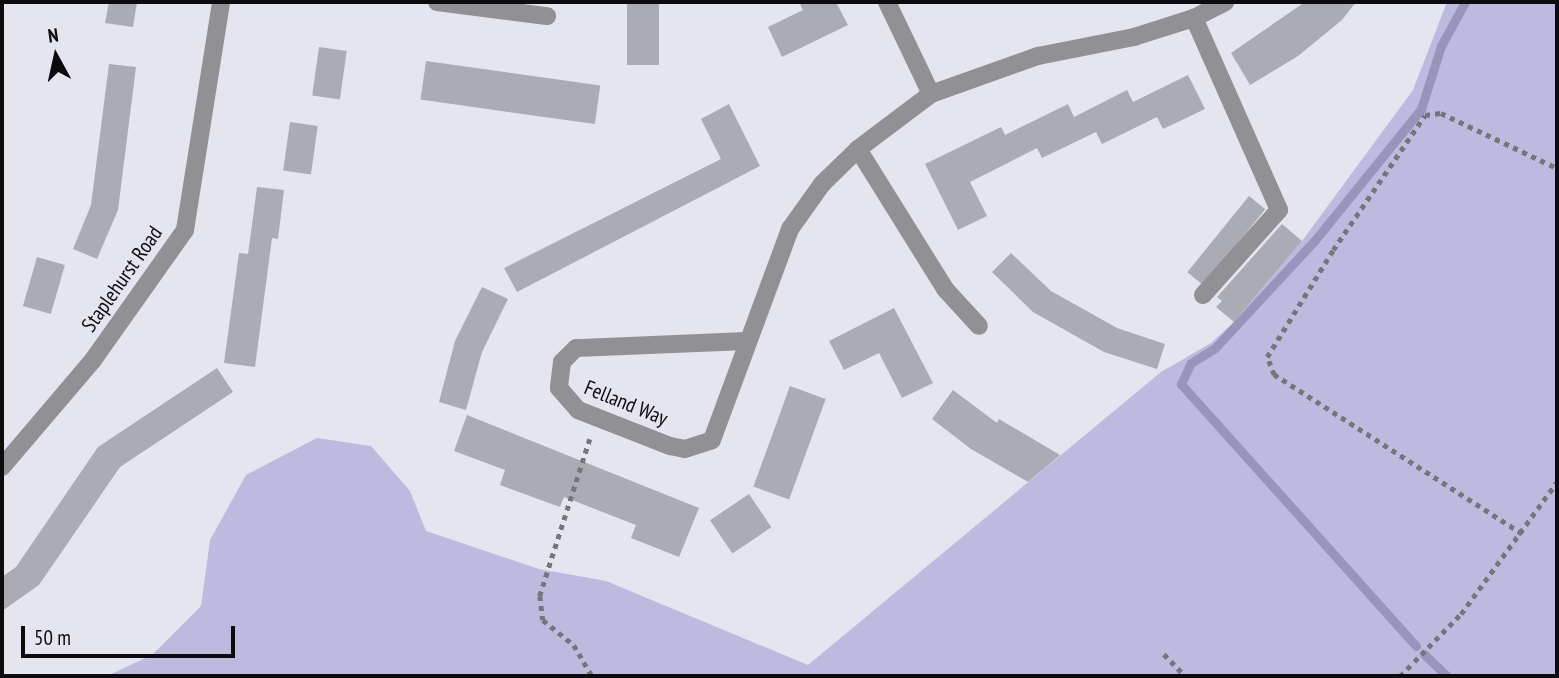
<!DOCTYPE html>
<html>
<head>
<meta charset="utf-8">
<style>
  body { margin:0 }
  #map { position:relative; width:1559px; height:678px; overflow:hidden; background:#e5e5f0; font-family:"PT Sans Narrow",sans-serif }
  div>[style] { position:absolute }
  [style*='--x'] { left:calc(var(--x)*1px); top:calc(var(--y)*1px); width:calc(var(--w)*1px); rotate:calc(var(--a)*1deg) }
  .green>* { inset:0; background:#bcbade }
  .stream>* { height:9px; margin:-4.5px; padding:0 4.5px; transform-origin:4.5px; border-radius:4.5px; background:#9895bd }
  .building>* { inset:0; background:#ababb5; transform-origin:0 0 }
  .path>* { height:4.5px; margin-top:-2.25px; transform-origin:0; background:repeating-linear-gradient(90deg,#75757c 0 5px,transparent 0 10px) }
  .minor>* { height:18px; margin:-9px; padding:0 9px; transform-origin:9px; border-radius:9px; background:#909095 }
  span { translate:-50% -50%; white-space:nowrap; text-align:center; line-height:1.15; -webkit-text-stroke:5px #e5e5f0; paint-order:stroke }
  .street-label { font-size:21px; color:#0c0c0f }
  .frame { position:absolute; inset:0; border:4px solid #0c0c0f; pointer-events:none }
  .north { position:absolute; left:21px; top:21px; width:70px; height:70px; -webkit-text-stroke:5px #e5e5f0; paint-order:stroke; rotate:352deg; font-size:19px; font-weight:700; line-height:28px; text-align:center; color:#0c0c0f }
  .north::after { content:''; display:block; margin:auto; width:24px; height:32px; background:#0c0c0f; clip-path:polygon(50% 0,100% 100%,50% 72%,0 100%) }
  .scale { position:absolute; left:21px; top:626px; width:214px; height:32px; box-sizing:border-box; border:4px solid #0c0c0f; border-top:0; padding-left:9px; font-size:21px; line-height:24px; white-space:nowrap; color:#0c0c0f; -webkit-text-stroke:5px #e5e5f0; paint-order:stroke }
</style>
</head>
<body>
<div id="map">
  <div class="green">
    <i style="clip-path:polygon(1447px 2px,1557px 2px,1557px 676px,107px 676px,152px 655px,201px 606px,210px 540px,246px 475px,317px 438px,371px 446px,410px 491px,426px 531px,539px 569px,606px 581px,808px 665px,1161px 372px,1211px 343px,1234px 322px,1302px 241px,1413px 90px)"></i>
  </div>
  <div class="stream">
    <i style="--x:1416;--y:646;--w:352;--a:-131.9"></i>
    <i style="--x:1181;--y:384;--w:23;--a:-65"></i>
    <i style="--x:1191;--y:363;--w:28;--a:-32"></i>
    <i style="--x:1215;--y:348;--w:147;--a:-47.2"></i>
    <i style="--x:1315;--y:240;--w:169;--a:-51"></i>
    <i style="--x:1421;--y:109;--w:66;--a:-72.4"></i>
    <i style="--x:1441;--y:46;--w:50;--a:-61.4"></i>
    <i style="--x:1424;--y:654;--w:32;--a:44"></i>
  </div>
  <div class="building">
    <i style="clip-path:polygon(109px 2px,137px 2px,133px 27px,105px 23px)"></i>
    <i style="left:627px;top:2px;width:32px;height:63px"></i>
    <i style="clip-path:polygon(799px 2px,836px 2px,848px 25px,782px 57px,768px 27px,803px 10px)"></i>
    <i style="clip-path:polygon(1305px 2px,1356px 2px,1342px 20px,1298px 56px,1250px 85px,1231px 53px)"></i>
    <i style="left:319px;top:47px;width:28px;height:49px;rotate:8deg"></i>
    <i style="left:426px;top:61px;width:176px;height:39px;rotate:8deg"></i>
    <i style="clip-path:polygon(109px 64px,136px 67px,118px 210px,97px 259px,73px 249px,91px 205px)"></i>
    <i style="clip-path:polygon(1188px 75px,1205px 109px,1163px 129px,1157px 117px,1102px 144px,1096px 132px,1042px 158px,1037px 148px,970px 182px,987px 216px,958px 230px,925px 164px,1001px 127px,1005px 135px,1068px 104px,1074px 117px,1127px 90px,1133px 102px)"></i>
    <i style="clip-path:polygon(729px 104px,760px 166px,517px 292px,504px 268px,721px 159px,701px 119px)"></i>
    <i style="left:290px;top:122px;width:28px;height:49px;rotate:8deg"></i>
    <i style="clip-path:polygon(257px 187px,284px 190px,278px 239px,272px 238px,255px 367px,224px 363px,239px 253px,248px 254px)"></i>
    <i style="left:1249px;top:196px;width:21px;height:98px;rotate:39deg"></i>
    <i style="clip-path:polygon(1282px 224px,1302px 241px,1234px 322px,1216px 307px,1222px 301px,1217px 297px)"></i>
    <i style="clip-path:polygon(1011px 253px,1051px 291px,1117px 328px,1165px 344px,1157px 369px,1104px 352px,1033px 312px,992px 272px)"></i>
    <i style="left:37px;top:257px;width:29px;height:51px;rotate:16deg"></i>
    <i style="clip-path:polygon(482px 287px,508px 299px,482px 352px,466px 410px,439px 402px,455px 341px)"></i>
    <i style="clip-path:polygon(894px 308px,933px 383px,902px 398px,879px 353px,844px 370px,829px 341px)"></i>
    <i style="clip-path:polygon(217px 368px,233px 392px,120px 467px,39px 585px,2px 611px,2px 577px,16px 567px,98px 447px)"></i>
    <i style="left:790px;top:386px;width:38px;height:107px;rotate:20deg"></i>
    <i style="clip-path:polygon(953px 390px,997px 423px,999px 419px,1060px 455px,1028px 482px,971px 449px,932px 419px)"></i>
    <i style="clip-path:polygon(467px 415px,699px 508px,679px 557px,631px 538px,636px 525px,564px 497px,560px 507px,500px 485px,505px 470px,454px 451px)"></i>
    <i style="left:749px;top:494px;width:40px;height:47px;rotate:56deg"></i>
  </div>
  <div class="path">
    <i style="--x:590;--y:439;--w:165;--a:107.7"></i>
    <i style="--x:540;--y:596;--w:24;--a:83"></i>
    <i style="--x:543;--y:620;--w:40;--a:39"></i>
    <i style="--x:574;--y:645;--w:36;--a:60"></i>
    <i style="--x:1522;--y:534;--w:295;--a:-147.3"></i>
    <i style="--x:1274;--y:375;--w:19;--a:-111"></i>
    <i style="--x:1267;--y:357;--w:126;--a:-58.3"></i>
    <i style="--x:1333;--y:250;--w:163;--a:-55.7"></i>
    <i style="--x:1425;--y:115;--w:16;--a:-7"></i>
    <i style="--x:1441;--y:113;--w:128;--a:25.4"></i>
    <i style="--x:1164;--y:654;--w:30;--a:46"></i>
    <i style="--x:1400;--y:676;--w:87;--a:-45.5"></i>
    <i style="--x:1461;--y:614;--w:163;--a:-54"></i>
  </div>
  <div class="minor">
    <i style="--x:437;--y:2;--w:111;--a:7.3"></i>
    <i style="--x:887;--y:2;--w:102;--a:64.4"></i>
    <i style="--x:1194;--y:18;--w:210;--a:66.1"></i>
    <i style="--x:1279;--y:210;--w:114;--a:131.8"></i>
    <i style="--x:858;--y:149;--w:165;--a:58.1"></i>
    <i style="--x:945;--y:289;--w:50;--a:47.4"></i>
    <i style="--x:746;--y:341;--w:170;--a:177.6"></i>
    <i style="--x:576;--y:348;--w:20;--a:135"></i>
    <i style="--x:562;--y:362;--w:26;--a:97"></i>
    <i style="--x:559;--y:388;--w:29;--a:49"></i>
    <i style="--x:578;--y:410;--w:99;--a:21.4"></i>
    <i style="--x:670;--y:446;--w:15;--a:11"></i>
    <i style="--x:685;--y:449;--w:28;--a:-18"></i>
    <i style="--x:712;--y:440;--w:225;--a:-69.7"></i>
    <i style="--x:790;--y:229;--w:55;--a:-54.6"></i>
    <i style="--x:822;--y:184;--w:50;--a:-44.2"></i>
    <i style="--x:858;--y:149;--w:91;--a:-37"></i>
    <i style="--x:931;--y:94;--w:114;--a:-19.6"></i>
    <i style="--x:1038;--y:56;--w:98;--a:-11.2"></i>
    <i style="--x:1134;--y:37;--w:63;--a:-17.6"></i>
    <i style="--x:1194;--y:18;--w:35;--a:-27"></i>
    <i style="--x:2;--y:467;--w:140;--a:-49.6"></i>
    <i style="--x:93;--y:360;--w:159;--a:-54.7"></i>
    <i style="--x:185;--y:230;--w:231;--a:-81"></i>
  </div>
  <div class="street-label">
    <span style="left:122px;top:279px;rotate:-55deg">Staplehurst Road</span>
    <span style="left:626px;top:403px;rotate:22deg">Felland Way</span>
  </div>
  <div class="frame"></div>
  <div class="north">N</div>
  <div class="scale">50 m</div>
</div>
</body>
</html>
